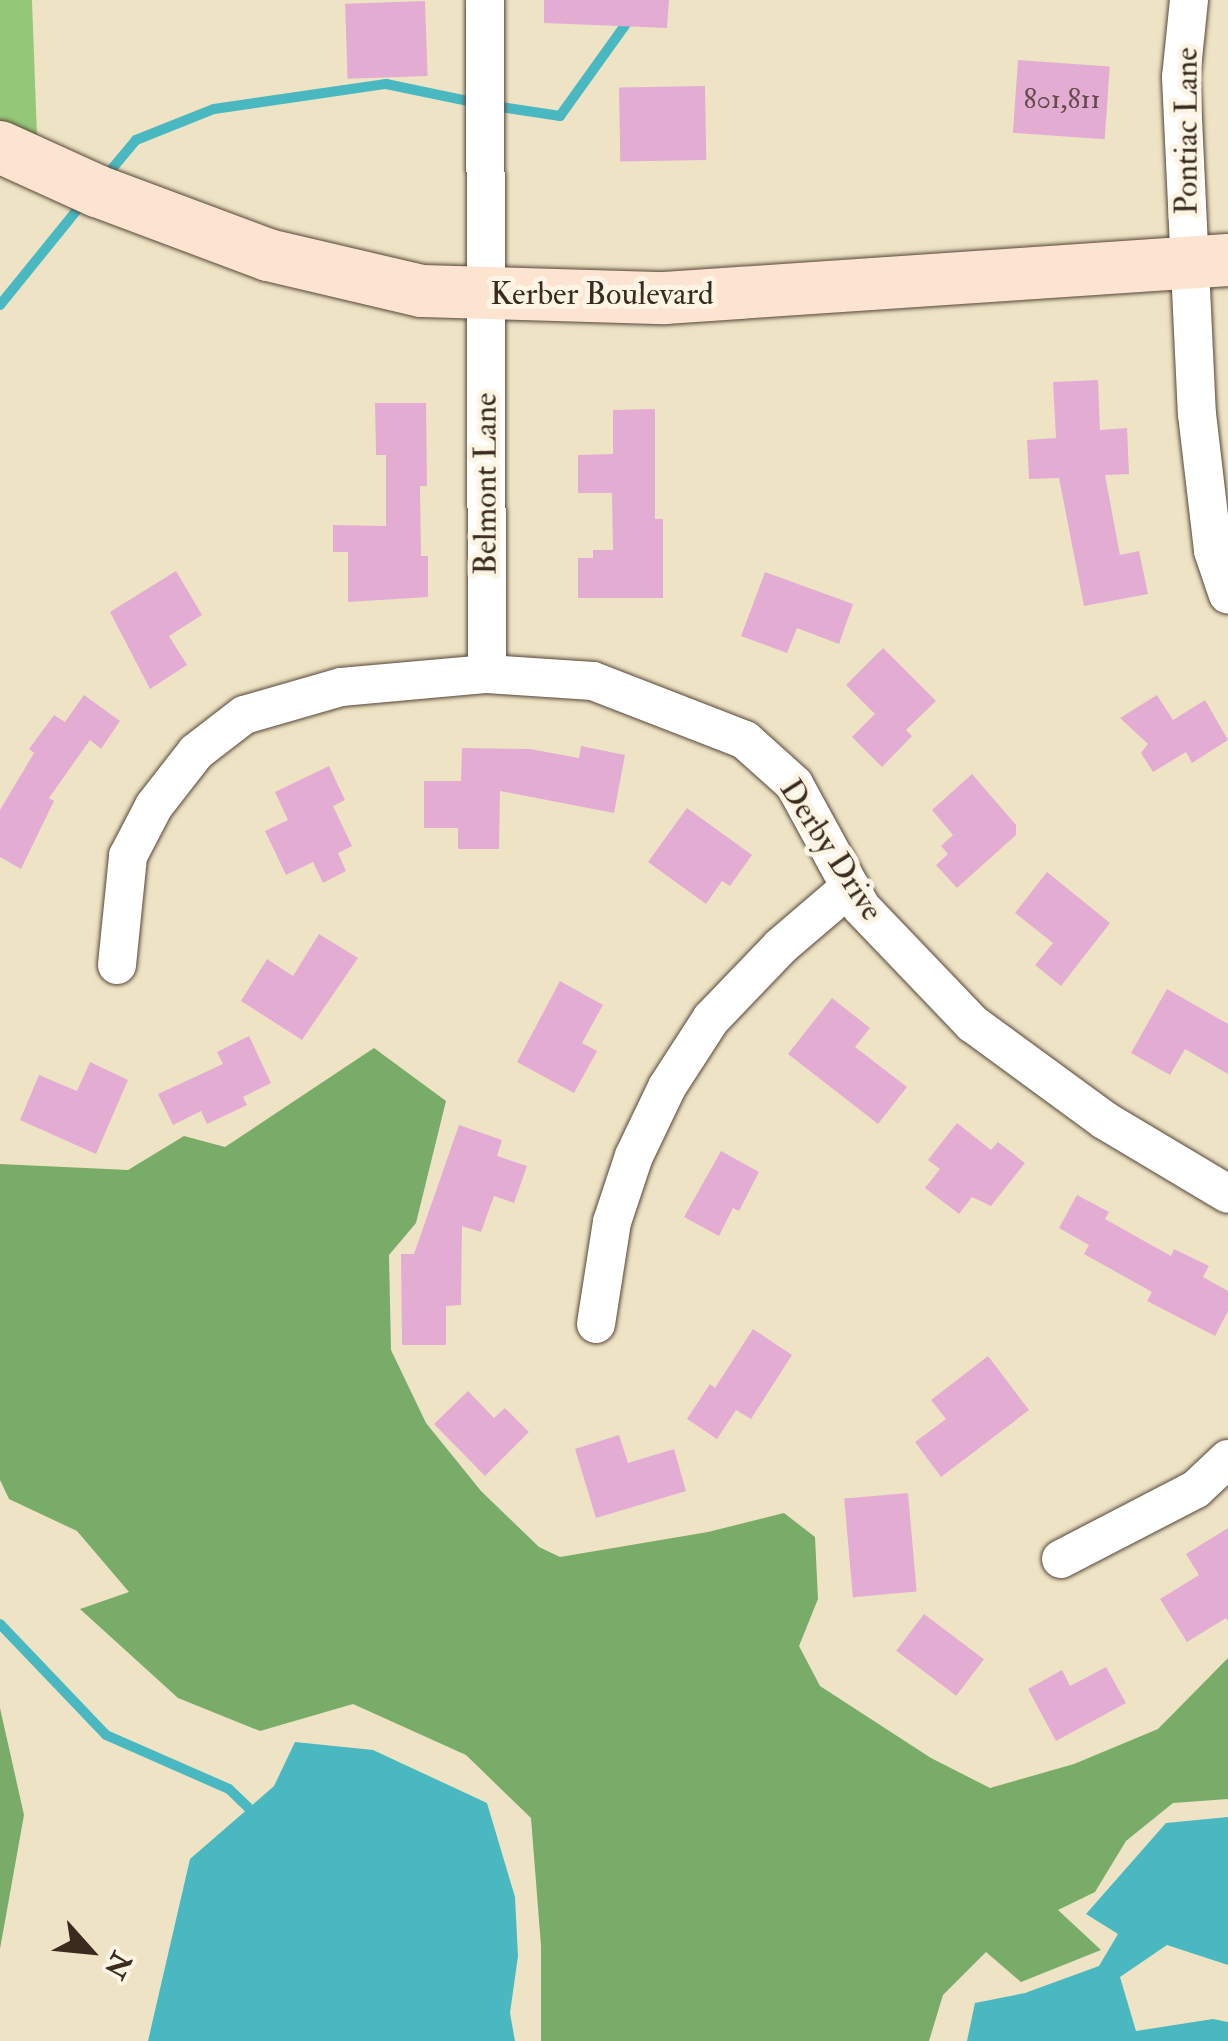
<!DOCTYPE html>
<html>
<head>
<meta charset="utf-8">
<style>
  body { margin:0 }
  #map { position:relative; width:1228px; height:2041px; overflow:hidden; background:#eee4c5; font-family:"IM FELL Double Pica",serif }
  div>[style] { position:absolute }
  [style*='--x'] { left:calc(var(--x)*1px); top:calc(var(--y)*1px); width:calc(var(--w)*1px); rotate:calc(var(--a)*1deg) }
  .green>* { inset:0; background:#95c778 }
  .forest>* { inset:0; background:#78ac68 }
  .water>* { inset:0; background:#49b8c0 }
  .stream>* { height:10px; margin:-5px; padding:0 5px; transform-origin:5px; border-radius:5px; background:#49b8c0 }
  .building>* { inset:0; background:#e3add3; transform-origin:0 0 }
  .roads { filter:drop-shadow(0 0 2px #564637) drop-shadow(0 0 2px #564637) }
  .street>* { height:38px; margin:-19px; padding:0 19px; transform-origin:19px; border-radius:19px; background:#fff }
  .secondary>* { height:52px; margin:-26px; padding:0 26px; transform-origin:26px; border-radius:26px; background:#fde4d1 }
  span { translate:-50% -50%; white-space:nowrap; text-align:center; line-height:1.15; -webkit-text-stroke:10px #fcf5e5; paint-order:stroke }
  .number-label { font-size:28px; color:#654b4b }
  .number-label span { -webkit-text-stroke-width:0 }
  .street-label { font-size:32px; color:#3b2a1e }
  .north { position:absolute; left:40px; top:1901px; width:100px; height:100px; -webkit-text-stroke:8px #fcf5e5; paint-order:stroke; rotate:117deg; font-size:28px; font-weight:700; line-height:40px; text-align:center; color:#3b2a1e }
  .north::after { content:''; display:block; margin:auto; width:35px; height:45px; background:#3b2a1e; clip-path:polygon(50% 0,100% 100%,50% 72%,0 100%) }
</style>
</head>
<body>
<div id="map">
  <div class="green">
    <i style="clip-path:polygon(0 0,32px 0,38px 165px,0 148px)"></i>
  </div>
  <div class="forest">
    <i style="clip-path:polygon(374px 1048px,446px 1101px,416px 1223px,389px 1255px,391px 1350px,426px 1423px,481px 1491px,539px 1547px,560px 1557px,708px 1532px,784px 1513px,815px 1537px,818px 1599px,799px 1646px,820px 1686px,931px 1758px,990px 1788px,1074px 1764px,1158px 1729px,1228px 1658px,1228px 1799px,1173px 1803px,1126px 1841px,1095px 1892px,1058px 1910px,1101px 1950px,1021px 1982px,986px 1952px,943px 1995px,929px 2041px,541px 2041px,541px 1946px,531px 1818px,466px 1755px,353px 1704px,260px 1731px,178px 1698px,80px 1609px,129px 1592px,77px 1531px,9px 1499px,0 1480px,0 1164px,128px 1170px,184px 1136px,225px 1147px)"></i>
    <i style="clip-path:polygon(0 1708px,24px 1815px,0 1949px)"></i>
  </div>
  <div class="water">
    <i style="clip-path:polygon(295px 1742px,373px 1750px,487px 1803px,515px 1897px,518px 1956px,510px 2013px,515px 2041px,148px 2041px,190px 1859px,274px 1786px)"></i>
    <i style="clip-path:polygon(1228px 1817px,1228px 1965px,1167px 1945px,1120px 1977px,1136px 2031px,1213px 2019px,1228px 2022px,1228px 2041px,967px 2041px,975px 2003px,1025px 1993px,1099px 1966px,1118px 1934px,1086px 1914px,1166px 1823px)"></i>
  </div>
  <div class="stream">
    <i style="--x:494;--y:106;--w:67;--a:8.6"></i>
    <i style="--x:560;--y:116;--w:143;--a:-54.4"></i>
    <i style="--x:106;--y:176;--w:47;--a:-50.2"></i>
    <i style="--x:136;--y:140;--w:84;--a:-21.7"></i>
    <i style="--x:214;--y:109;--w:174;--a:-8.3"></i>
    <i style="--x:386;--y:84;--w:94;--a:11.7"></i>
    <i style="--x:0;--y:305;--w:135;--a:-51"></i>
    <i style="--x:0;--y:1624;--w:153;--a:46.3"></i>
    <i style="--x:106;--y:1735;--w:134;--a:23.7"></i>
    <i style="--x:229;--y:1789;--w:36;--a:44"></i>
  </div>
  <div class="building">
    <i style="clip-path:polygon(544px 0,669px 0,667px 28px,544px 23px)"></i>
    <i style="left:425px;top:1px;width:75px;height:80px;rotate:88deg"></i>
    <i style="left:1018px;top:60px;width:92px;height:73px;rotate:4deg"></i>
    <i style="left:705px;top:86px;width:74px;height:86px;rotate:89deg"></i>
    <i style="clip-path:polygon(1098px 380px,1100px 430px,1127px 428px,1129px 474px,1105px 475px,1120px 555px,1139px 551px,1148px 594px,1084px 606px,1059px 478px,1029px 479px,1027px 440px,1056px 438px,1053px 382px)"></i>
    <i style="clip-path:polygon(375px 403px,426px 403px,427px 486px,420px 486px,421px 556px,428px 556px,428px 597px,348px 602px,348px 552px,333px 552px,333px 525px,386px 526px,386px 455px,376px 455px)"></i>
    <i style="clip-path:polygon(655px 409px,655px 519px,663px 519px,663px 598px,578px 598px,578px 558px,593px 558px,593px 550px,613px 550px,612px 493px,578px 493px,578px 455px,613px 454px,613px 410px)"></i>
    <i style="clip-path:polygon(176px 571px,202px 615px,169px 636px,187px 665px,150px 689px,110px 612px)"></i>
    <i style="clip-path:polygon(765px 572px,853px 604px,839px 644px,797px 628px,787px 653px,741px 636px)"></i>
    <i style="clip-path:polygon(883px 648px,936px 701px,906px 730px,912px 736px,882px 767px,852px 737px,875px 714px,846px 685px)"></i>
    <i style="clip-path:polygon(84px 695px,120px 721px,101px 749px,90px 740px,49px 798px,54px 801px,21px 869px,0 857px,0 810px,34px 753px,29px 749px,54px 715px,65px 722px)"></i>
    <i style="clip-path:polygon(1157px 695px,1173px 720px,1205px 700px,1228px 740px,1192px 763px,1186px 752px,1153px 772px,1141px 753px,1148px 744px,1120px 718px)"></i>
    <i style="clip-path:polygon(581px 746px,625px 755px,614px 813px,500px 791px,499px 849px,458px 849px,458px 828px,424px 828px,424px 781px,461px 781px,462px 748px,530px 749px,579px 758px)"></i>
    <i style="clip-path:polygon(329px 766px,345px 800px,333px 806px,352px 846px,338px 853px,346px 871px,323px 883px,313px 862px,286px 875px,265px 831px,288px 820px,275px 792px)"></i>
    <i style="clip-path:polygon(972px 774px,1016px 825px,1016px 835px,957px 888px,936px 865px,948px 854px,941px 846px,953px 835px,932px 810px)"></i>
    <i style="clip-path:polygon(687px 808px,752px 855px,730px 886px,722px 881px,706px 904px,648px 862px)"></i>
    <i style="clip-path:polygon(1047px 872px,1110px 923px,1061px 986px,1035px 965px,1053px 943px,1015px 913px)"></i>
    <i style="clip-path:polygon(319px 934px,358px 958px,302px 1040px,241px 1001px,267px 959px,293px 976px)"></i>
    <i style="clip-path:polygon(560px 981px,603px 1005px,582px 1043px,597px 1051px,574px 1093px,517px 1062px)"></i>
    <i style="clip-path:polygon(1167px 989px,1228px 1024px,1228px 1074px,1185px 1049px,1170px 1075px,1131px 1053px)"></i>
    <i style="clip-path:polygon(832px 998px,870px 1028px,855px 1047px,907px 1087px,878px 1124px,788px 1054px)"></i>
    <i style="clip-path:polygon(249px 1036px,271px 1083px,243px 1097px,247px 1105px,207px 1124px,201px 1111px,173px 1125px,158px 1094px,223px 1064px,217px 1052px)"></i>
    <i style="clip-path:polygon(90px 1062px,128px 1080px,96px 1154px,20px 1120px,39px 1075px,77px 1091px)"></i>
    <i style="clip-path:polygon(957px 1123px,991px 1150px,998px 1142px,1025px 1163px,991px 1206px,972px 1197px,959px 1214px,925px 1188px,940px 1169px,928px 1160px)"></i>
    <i style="clip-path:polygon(459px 1125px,502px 1140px,497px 1156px,527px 1166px,514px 1203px,494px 1196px,481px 1232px,462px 1226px,461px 1305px,446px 1306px,446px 1345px,402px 1345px,401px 1254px,414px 1254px)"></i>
    <i style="clip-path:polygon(721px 1151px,759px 1172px,739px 1211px,733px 1208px,719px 1236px,684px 1217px)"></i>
    <i style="clip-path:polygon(1077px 1195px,1109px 1212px,1105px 1219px,1171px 1256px,1174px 1249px,1209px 1266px,1203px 1277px,1228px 1291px,1228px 1311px,1215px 1336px,1147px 1301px,1152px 1292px,1084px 1254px,1089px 1245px,1059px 1228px)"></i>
    <i style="clip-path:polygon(753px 1329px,792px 1355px,751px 1419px,736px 1410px,717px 1439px,687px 1419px,710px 1384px,715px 1388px)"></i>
    <i style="clip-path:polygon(988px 1356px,1029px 1410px,941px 1477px,915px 1442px,946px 1419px,931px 1400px)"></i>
    <i style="clip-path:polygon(468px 1391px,494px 1418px,505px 1408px,529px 1432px,485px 1476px,434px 1424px)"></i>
    <i style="clip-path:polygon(619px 1435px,628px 1463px,674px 1449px,686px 1491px,596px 1518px,575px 1449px)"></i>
    <i style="left:908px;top:1493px;width:99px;height:64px;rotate:85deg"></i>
    <i style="clip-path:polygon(1228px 1528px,1228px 1621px,1226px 1618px,1187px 1642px,1160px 1599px,1199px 1575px,1186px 1554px)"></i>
    <i style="left:924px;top:1614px;width:75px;height:46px;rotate:37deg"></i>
    <i style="clip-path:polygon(1106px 1667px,1126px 1703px,1056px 1741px,1028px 1689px,1062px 1670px,1070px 1686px)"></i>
  </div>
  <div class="roads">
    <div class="street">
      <i style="--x:485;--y:0;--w:674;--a:89.83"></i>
      <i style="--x:1189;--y:0;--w:77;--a:95.9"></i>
      <i style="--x:1181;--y:77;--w:337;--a:87.3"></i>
      <i style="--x:1197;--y:414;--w:138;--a:83.3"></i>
      <i style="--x:1213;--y:551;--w:46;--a:71.2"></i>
      <i style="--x:117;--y:965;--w:110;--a:-84.2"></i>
      <i style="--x:128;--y:856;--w:56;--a:-62.5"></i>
      <i style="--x:154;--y:806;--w:68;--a:-52.1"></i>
      <i style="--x:196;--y:752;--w:61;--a:-37.6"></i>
      <i style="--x:244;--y:715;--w:101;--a:-16.1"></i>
      <i style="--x:341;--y:687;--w:147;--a:-5.1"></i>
      <i style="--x:487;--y:674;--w:106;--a:3.8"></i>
      <i style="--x:593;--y:681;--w:163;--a:21.2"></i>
      <i style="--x:745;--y:740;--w:66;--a:41.9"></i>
      <i style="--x:794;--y:784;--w:140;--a:61.4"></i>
      <i style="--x:861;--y:907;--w:162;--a:46.3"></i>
      <i style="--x:973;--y:1024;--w:162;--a:36.2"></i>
      <i style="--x:1104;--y:1120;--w:144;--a:30.8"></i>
      <i style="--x:596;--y:1324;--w:103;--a:-81.1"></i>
      <i style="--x:612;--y:1222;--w:70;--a:-71.6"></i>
      <i style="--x:634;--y:1156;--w:76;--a:-64.4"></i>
      <i style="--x:667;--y:1087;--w:81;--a:-57.1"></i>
      <i style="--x:711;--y:1019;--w:101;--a:-46.2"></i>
      <i style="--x:781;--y:946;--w:91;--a:-40.5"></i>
      <i style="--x:1061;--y:1559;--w:152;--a:-27.4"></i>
      <i style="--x:1196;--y:1489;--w:44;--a:-43.2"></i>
    </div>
    <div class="secondary">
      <i style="--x:0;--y:147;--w:107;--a:24.4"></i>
      <i style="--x:97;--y:191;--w:183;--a:20.5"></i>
      <i style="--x:268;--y:255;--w:158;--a:13.2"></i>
      <i style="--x:422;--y:291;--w:243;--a:1.7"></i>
      <i style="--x:665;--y:298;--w:564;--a:-3.86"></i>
    </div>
  </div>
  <div class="number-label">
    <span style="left:1062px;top:100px">801,811</span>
  </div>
  <div class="street-label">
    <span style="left:1187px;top:131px;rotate:-90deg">Pontiac Lane</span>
    <span style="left:602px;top:294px">Kerber Boulevard</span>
    <span style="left:486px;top:484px;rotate:-90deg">Belmont Lane</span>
    <span style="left:831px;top:850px;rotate:57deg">Derby Drive</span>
  </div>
  <div class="north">N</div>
</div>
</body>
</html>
